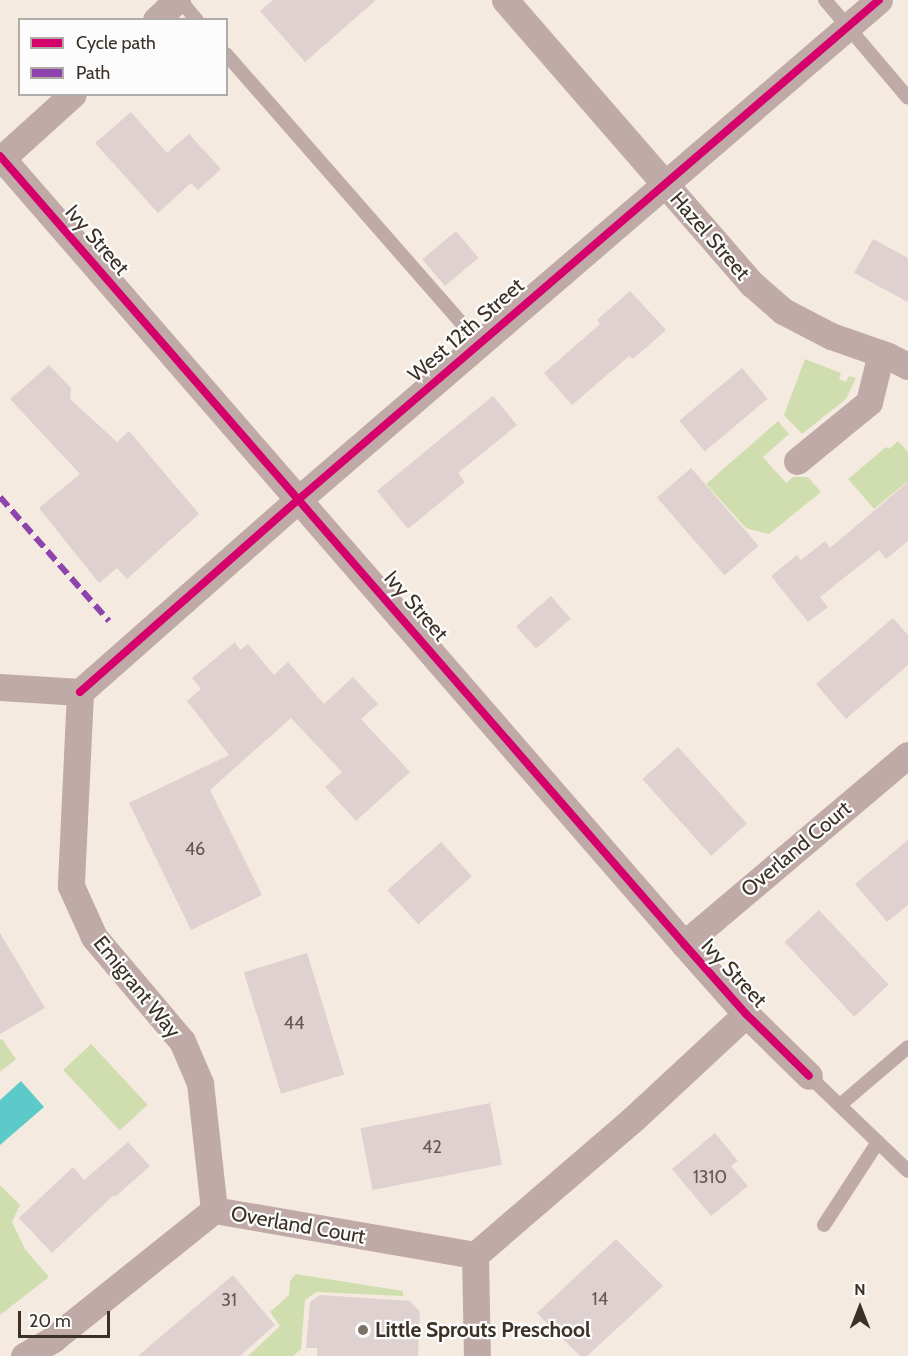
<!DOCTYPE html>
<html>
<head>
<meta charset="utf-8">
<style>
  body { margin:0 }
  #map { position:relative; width:908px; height:1356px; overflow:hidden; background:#f5eadf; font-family:Cabin,sans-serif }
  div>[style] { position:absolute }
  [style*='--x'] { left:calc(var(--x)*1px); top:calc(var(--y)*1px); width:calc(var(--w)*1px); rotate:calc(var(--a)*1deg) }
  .green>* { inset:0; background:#d0deaf; transform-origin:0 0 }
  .water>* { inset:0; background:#5ccac8 }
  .building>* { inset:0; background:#ded1cf; transform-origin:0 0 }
  .service>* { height:14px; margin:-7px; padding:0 7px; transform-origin:7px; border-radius:7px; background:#bfaaa8 }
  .minor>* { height:27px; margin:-13.5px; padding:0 13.5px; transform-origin:13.5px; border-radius:13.5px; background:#bfaaa8 }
  .quiet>* { height:6px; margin-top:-3px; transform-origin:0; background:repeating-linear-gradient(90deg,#8e44ad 0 12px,transparent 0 18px) }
  .cycleway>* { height:8px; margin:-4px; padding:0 4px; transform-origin:4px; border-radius:4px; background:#d6006c }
  .dots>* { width:16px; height:16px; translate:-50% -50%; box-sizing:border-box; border:3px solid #fcfcfc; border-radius:50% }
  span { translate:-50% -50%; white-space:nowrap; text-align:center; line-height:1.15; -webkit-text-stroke:4.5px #fcfcfc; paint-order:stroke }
  .number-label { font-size:18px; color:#645950 }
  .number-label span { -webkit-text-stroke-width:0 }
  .street-label { font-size:21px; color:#3b3126 }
  .poi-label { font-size:21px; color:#3b3126; font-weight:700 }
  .left { translate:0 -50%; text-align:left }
  .legend { position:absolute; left:18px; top:18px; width:210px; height:78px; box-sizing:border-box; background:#fcfcfc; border:2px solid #afaba6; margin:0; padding:8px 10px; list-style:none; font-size:18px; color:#3b3126 }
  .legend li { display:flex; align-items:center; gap:12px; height:30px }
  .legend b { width:30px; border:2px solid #afaba6 }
  .north { position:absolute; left:830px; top:1278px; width:60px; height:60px; -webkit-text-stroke:4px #fcfcfc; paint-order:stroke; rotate:0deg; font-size:16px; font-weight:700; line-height:24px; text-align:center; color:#3b3126 }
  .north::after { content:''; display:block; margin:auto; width:21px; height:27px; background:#3b3126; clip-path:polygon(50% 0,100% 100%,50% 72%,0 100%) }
  .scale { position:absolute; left:18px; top:1311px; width:92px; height:27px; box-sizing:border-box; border:3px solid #3b3126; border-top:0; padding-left:8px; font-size:18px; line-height:21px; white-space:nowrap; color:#3b3126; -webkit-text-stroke:4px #fcfcfc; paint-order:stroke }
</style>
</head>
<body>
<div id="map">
  <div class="green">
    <i style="clip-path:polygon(805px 359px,841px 373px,839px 379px,846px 382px,849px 376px,856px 378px,846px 399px,802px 434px,784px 415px)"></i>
    <i style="clip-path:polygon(778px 421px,789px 434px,763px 457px,786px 483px,793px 477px,808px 477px,821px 492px,769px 534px,746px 528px,706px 484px)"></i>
    <i style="clip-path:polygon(898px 441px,908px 452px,908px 481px,874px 509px,848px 479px,886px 447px,889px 449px)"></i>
    <i style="clip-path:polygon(2px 1039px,16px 1059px,0 1072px,0 1040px)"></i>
    <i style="left:91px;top:1044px;width:83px;height:38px;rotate:47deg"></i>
    <i style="clip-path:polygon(0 1185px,20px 1205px,12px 1222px,25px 1249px,49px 1277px,0 1315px)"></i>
    <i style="clip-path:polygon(296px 1274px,403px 1291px,403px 1296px,316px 1292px,305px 1300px,301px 1349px,293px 1356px,248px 1356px,280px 1326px,270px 1312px,289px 1295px,290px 1281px)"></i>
  </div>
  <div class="water">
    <i style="clip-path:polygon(21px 1081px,44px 1107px,0 1145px,0 1100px)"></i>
  </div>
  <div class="building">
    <i style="clip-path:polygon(273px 0,376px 0,305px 62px,260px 11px)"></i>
    <i style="clip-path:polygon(131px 112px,167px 153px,189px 134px,221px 169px,198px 190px,191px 183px,158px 213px,95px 143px)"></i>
    <i style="left:456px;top:231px;width:35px;height:44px;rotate:50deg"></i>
    <i style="clip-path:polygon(873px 239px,908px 258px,908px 302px,854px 273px)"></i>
    <i style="clip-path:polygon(630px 291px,666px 330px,633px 359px,629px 356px,572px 405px,544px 373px,600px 324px,597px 320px)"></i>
    <i style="clip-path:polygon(49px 365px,71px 388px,70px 399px,117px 442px,129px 431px,199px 514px,127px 579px,117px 568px,99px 583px,39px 508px,80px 474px,10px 399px)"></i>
    <i style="left:742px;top:368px;width:40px;height:82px;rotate:50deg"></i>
    <i style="clip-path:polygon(493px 396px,517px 425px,458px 473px,465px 482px,408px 529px,377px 491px)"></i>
    <i style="left:691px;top:468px;width:103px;height:45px;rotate:49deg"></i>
    <i style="clip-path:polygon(908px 482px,908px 541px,886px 559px,879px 550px,820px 597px,828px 607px,808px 622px,771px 576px,797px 555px,801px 560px,825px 541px,830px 548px)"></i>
    <i style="left:551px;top:596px;width:30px;height:46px;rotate:49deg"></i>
    <i style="clip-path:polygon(893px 618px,908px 635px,908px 665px,846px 719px,816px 684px)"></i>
    <i style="clip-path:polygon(235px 642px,240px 650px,248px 644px,274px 675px,288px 662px,324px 704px,353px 677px,378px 704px,361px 719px,410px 772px,356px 821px,325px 787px,342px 772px,291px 718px,210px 790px,262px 895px,191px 930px,129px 803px,229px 755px,187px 701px,201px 689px,192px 678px)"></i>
    <i style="left:678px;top:747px;width:103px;height:48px;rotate:48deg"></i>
    <i style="clip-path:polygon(908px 840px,908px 905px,887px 922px,855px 884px)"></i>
    <i style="left:441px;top:842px;width:46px;height:72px;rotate:48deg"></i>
    <i style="left:819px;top:910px;width:102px;height:47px;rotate:47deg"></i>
    <i style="clip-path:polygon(0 933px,45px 1008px,0 1034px)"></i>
    <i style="left:307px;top:953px;width:127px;height:66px;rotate:73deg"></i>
    <i style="left:490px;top:1103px;width:63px;height:132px;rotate:79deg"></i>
    <i style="clip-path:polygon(715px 1133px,738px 1161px,731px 1166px,748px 1186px,711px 1216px,672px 1169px)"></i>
    <i style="clip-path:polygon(128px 1142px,150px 1166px,115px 1197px,114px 1195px,52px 1253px,19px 1218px,73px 1167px,84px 1180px)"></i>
    <i style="clip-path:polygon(616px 1239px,663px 1286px,587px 1356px,580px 1356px,537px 1313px)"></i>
    <i style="clip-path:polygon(233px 1275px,275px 1325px,240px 1356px,138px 1356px)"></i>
    <i style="clip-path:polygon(320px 1295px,410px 1301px,420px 1312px,418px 1356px,317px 1356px,317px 1348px,306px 1348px,310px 1302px)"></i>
  </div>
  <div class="service">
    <i style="--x:180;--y:0;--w:26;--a:50"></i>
    <i style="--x:825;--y:0;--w:128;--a:49.7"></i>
    <i style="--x:226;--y:54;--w:384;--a:48.8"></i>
    <i style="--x:809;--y:1076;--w:137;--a:43.8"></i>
    <i style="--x:840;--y:1105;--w:89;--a:-40.5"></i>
    <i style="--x:824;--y:1225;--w:99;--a:-57"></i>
  </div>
  <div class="minor">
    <i style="--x:505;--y:0;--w:376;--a:49"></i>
    <i style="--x:752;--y:284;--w:41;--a:41.1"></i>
    <i style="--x:783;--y:311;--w:54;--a:27.5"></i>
    <i style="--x:831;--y:336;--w:60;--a:19.3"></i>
    <i style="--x:888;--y:356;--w:22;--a:27"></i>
    <i style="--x:156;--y:20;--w:29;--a:-44"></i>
    <i style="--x:0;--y:156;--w:1043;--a:49.04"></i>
    <i style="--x:684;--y:944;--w:94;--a:48.5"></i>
    <i style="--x:746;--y:1014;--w:88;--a:44.5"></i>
    <i style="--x:0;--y:160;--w:98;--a:-42.1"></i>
    <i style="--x:797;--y:461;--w:93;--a:-39.3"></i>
    <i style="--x:869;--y:402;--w:50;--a:-76.2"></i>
    <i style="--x:0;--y:687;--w:80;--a:3.6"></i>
    <i style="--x:80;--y:692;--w:292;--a:-41.4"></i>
    <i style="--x:299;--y:499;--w:765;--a:-40.71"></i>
    <i style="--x:80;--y:692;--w:194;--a:92.7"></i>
    <i style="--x:71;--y:886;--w:56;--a:65.7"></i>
    <i style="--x:94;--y:937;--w:136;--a:49.8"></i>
    <i style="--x:182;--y:1041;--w:46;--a:66.8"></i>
    <i style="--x:200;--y:1083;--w:128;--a:83.7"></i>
    <i style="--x:684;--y:944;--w:293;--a:-40.2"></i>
    <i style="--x:475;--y:1255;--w:101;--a:88.9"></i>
    <i style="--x:24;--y:1356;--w:34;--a:-30"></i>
    <i style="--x:53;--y:1339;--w:206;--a:-38.7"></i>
    <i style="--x:214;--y:1210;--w:265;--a:9.8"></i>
    <i style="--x:475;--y:1255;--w:207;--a:-40.7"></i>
    <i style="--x:632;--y:1120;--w:156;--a:-42.9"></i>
  </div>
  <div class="quiet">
    <i style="--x:0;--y:497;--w:165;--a:48.7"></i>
  </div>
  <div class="cycleway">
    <i style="--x:0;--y:156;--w:1043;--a:49.04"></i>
    <i style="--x:684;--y:944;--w:94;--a:48.5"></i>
    <i style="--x:746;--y:1014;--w:88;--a:44.5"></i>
    <i style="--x:80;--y:692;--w:292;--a:-41.4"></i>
    <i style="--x:299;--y:499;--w:765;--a:-40.71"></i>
  </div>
  <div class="dots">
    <i style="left:363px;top:1330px;background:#7c7267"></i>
  </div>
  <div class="number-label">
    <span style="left:195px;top:849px">46</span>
    <span style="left:294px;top:1023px">44</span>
    <span style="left:432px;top:1147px">42</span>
    <span style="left:710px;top:1177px">1310</span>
    <span style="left:600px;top:1299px">14</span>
    <span style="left:229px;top:1300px">31</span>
  </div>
  <div class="street-label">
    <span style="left:710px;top:236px;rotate:49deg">Hazel Street</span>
    <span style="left:97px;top:240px;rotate:49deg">Ivy Street</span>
    <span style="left:466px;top:330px;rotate:-41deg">West 12th Street</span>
    <span style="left:416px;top:606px;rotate:49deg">Ivy Street</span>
    <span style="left:796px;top:849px;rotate:-40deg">Overland Court</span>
    <span style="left:734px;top:973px;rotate:47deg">Ivy Street</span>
    <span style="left:137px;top:987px;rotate:51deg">Emigrant Way</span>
    <span style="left:298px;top:1225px;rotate:10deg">Overland Court</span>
  </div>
  <div class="poi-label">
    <span class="left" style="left:375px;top:1330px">Little Sprouts Preschool</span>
  </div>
  <ul class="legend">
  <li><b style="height:8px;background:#d6006c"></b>Cycle path</li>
  <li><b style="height:8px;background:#8e44ad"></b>Path</li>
  </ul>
  <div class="north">N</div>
  <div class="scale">20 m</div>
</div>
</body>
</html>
